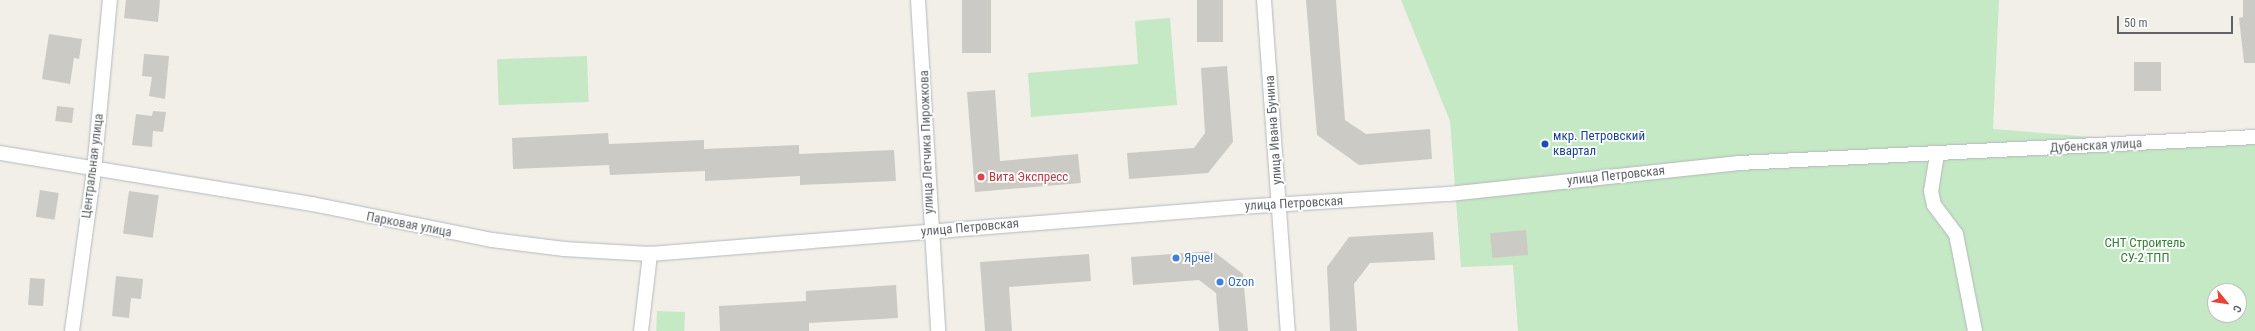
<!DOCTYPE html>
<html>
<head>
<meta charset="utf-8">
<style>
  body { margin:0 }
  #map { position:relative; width:2255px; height:331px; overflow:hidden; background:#f1efe8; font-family:"Roboto Condensed",sans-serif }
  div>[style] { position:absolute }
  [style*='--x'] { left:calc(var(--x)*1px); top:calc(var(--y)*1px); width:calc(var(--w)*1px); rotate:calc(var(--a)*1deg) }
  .green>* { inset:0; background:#c5e8c5; transform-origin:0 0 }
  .building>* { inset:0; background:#cccac5; transform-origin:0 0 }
  .roads { filter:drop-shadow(0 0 1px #b5b8bc) drop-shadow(0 0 1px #b5b8bc) }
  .minor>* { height:14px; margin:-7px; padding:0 7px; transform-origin:7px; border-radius:7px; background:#fff }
  .dots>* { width:11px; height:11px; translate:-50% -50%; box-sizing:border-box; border:2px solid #fff; border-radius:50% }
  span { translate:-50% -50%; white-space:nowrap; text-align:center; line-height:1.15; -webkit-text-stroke:3.5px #fff; paint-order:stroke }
  .street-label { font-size:13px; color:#5f6368 }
  .transit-label { font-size:13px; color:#164399 }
  .left { translate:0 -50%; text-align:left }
  .health-label { font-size:13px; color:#be3a42 }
  .park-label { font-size:13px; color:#348238 }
  .shop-label { font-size:13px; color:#366cbe }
  .north { position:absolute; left:2207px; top:283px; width:40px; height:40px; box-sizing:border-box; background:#fff; border:1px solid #bfc1c3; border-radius:50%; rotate:119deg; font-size:11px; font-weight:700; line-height:16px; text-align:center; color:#5f6368 }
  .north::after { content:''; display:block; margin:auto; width:14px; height:18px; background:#ea4335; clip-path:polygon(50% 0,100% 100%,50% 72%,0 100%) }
  .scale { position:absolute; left:2117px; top:16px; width:116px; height:18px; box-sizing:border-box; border:2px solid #5f6368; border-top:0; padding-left:5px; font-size:12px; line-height:14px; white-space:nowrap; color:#5f6368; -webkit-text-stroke:3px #fff; paint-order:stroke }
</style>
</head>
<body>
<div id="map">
  <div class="green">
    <i style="clip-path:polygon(evenodd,1401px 0,1999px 0,1993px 129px,2130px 140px,2255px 130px,2255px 331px,1518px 331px,1513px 265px,1461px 267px,1450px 121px,1401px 0,2215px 291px,2239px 291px,2239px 315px,2215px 315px,2215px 291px)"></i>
    <i style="clip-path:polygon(1170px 18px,1177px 105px,1031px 117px,1028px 73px,1138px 64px,1135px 21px)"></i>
    <i style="left:587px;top:56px;width:46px;height:90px;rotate:88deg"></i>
    <i style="left:657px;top:311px;width:28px;height:20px;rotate:2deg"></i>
  </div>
  <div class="building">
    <i style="clip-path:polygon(126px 0,160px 0,158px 22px,124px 18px)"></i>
    <i style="left:962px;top:0;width:29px;height:53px"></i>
    <i style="left:1197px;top:0;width:26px;height:42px"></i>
    <i style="clip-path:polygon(1306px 0,1336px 0,1345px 120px,1366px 134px,1430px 129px,1432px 159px,1359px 165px,1317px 135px)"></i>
    <i style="clip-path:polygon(2243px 0,2255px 0,2255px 63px,2244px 63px,2239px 18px,2243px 17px)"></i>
    <i style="clip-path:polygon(49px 34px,82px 39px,79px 59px,74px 58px,70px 84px,42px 79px)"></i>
    <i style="clip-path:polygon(144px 54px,169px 56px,165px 99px,149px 96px,152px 77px,142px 76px)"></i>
    <i style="left:2161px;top:62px;width:29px;height:27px;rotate:90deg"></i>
    <i style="clip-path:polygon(1227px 66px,1233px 142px,1208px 173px,1129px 179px,1127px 153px,1194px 148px,1205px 133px,1201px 68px)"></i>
    <i style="clip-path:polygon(995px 90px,1000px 161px,1078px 154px,1081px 183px,975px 192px,967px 92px)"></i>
    <i style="left:57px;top:106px;width:17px;height:15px;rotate:7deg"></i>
    <i style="clip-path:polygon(153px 111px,166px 112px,163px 132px,153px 131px,152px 147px,132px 145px,136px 114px,152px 116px)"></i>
    <i style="clip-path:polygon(608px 133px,609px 144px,704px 140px,704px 149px,799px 145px,799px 154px,894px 150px,896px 181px,800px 185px,800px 176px,705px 181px,705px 171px,610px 175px,609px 165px,513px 169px,512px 138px)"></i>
    <i style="left:40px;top:190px;width:19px;height:27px;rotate:9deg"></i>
    <i style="left:129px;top:191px;width:30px;height:43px;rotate:8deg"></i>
    <i style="left:1526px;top:230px;width:25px;height:36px;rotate:85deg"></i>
    <i style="clip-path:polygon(1433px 232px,1435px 260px,1370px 263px,1354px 284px,1357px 331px,1330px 331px,1327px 267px,1349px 237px)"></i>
    <i style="clip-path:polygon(1213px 251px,1243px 274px,1248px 331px,1219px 331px,1216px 293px,1199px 280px,1133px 285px,1131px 257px)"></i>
    <i style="clip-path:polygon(1089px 254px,1091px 281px,1009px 287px,1012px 331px,985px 331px,980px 262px)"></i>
    <i style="clip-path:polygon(116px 276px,143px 279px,141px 299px,131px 298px,129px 318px,112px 316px)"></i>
    <i style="left:30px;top:278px;width:15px;height:27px;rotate:4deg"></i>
    <i style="clip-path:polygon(896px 285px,898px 318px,809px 323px,809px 331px,720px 331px,719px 306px,806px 301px,806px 291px)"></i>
  </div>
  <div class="roads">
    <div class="minor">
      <i style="--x:918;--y:0;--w:332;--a:86.5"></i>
      <i style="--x:1264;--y:0;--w:332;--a:85.9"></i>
      <i style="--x:0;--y:153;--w:316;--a:9.3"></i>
      <i style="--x:312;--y:204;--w:184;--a:11.3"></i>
      <i style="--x:492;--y:240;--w:73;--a:7.1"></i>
      <i style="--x:564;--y:249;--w:86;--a:3.3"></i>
      <i style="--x:650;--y:254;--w:592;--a:-4.55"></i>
      <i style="--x:1240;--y:207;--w:209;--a:-3.6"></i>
      <i style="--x:1449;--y:194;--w:292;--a:-6.1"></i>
      <i style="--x:1739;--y:163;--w:517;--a:-2.88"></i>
      <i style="--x:1937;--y:154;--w:37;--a:99"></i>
      <i style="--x:1931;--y:191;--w:14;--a:78"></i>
      <i style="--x:1934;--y:205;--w:36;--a:53"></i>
      <i style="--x:1956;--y:234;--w:99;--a:78.9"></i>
      <i style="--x:72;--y:331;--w:162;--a:-82.2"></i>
      <i style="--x:94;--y:171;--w:172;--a:-84.7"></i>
      <i style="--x:641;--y:331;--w:78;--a:-83.3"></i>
    </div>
  </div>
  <div class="dots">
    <i style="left:1545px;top:144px;background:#1a4fb4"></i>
    <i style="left:981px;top:177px;background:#e0444e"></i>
    <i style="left:1176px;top:258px;background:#3f7fe0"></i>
    <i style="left:1220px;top:282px;background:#3f7fe0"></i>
  </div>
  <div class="street-label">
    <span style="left:1274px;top:130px;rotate:-94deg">улица Ивана Бунина</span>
    <span style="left:927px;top:142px;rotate:-92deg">улица Летчика Пирожкова</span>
    <span style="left:2096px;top:146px;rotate:-3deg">Дубенская улица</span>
    <span style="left:93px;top:166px;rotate:-83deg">Центральная улица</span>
    <span style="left:1616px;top:176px;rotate:-6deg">улица Петровская</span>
    <span style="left:1294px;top:204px;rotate:-3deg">улица Петровская</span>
    <span style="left:409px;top:225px;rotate:11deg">Парковая улица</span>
    <span style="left:970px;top:228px;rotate:-5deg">улица Петровская</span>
  </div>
  <div class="transit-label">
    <span class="left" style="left:1553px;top:144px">мкр. Петровский<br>квартал</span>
  </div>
  <div class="health-label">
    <span class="left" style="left:989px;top:177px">Вита Экспресс</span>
  </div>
  <div class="park-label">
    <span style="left:2145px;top:251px">СНТ Строитель<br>СУ-2 ТПП</span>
  </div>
  <div class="shop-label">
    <span class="left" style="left:1184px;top:258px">Ярче!</span>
    <span class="left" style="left:1228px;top:282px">Ozon</span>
  </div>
  <div class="north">С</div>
  <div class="scale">50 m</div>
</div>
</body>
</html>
